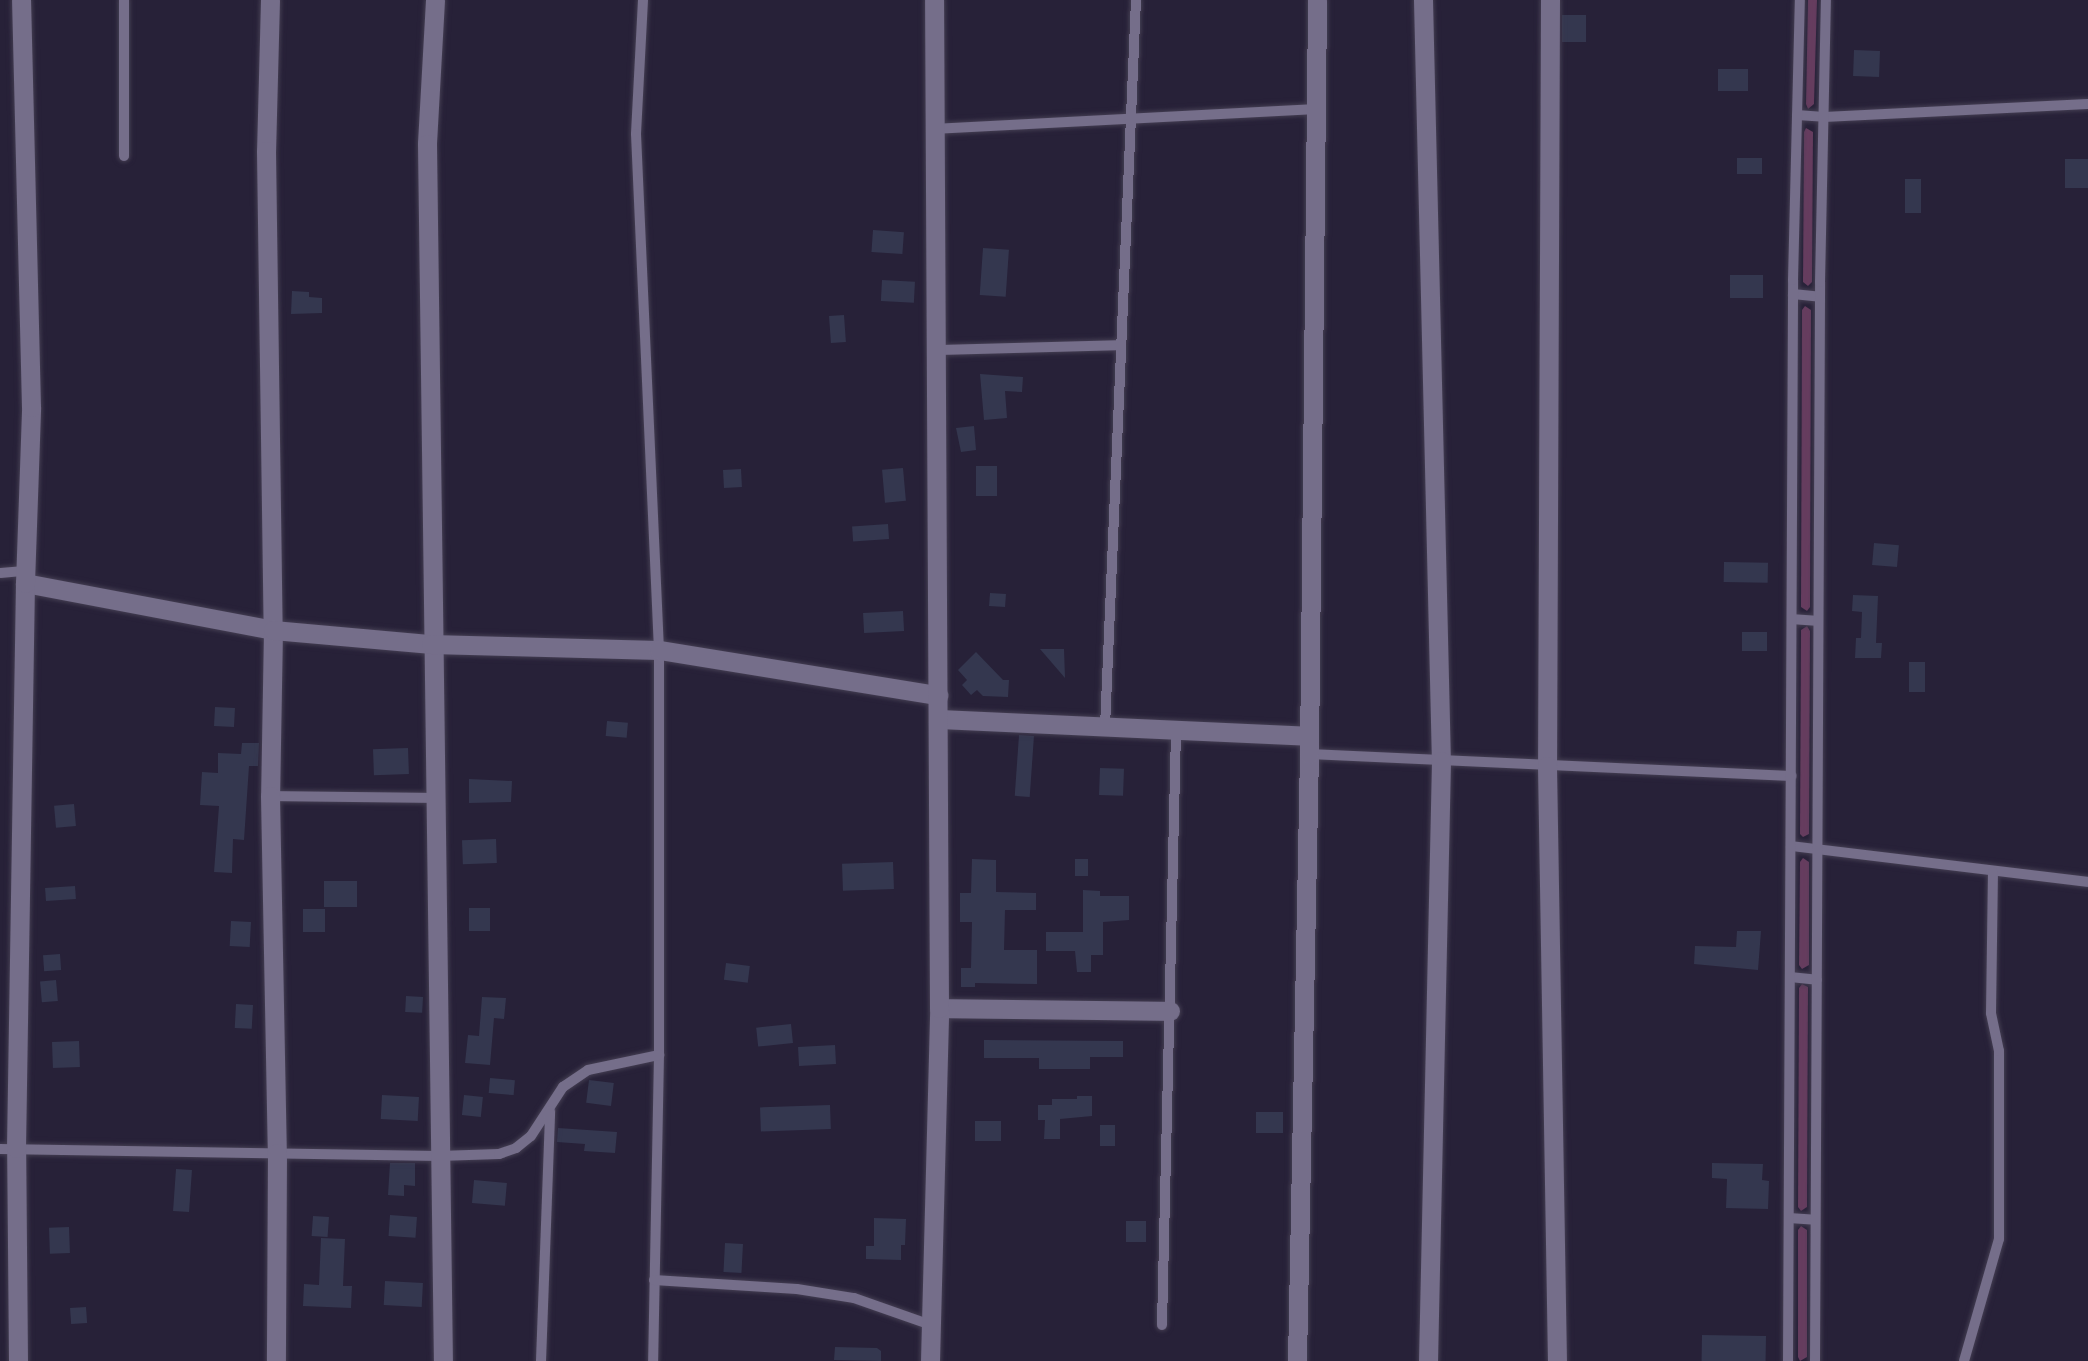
<!DOCTYPE html>
<html>
<head>
<meta charset="utf-8">
<style>
  body { margin:0 }
  #map { position:relative; width:2088px; height:1361px; overflow:hidden; background:#272138; font-family:Bitter,serif }
  div>[style] { position:absolute }
  [style*='--x'] { left:calc(var(--x)*1px); top:calc(var(--y)*1px); width:calc(var(--w)*1px); rotate:calc(var(--a)*1deg) }
  .green>* { inset:0; background:#663d5f }
  .building>* { inset:0; background:#34374f; transform-origin:0 0 }
  .roads { filter:drop-shadow(0 0 2px #443e52) drop-shadow(0 0 2px #443e52) }
  .service>* { height:10px; margin:-5px; padding:0 5px; transform-origin:5px; border-radius:5px; background:#756e8a }
  .minor>* { height:19px; margin:-9.5px; padding:0 9.5px; transform-origin:9.5px; border-radius:9.5px; background:#756e8a }
  span { translate:-50% -50%; white-space:nowrap; text-align:center; line-height:1.15; -webkit-text-stroke:5px #272138; paint-order:stroke }
</style>
</head>
<body>
<div id="map">
  <div class="green">
    <i style="clip-path:polygon(1808px 0,1817px 0,1814px 104px,1808px 109px,1806px 104px)"></i>
    <i style="clip-path:polygon(1806px 128px,1813px 132px,1812px 282px,1808px 286px,1803px 282px,1804px 132px)"></i>
    <i style="clip-path:polygon(1805px 306px,1811px 310px,1810px 607px,1807px 611px,1801px 607px,1802px 310px)"></i>
    <i style="clip-path:polygon(1807px 626px,1810px 631px,1809px 834px,1803px 837px,1800px 834px,1801px 630px)"></i>
    <i style="clip-path:polygon(1803px 858px,1809px 862px,1809px 965px,1802px 969px,1799px 965px,1800px 862px)"></i>
    <i style="clip-path:polygon(1802px 984px,1808px 987px,1807px 1207px,1801px 1211px,1798px 1207px,1799px 988px)"></i>
    <i style="clip-path:polygon(1801px 1226px,1807px 1230px,1807px 1357px,1800px 1361px,1798px 1357px,1798px 1230px)"></i>
  </div>
  <div class="building">
    <i style="left:1562px;top:15px;width:24px;height:27px"></i>
    <i style="left:1854px;top:50px;width:26px;height:26px;rotate:2deg"></i>
    <i style="left:1718px;top:69px;width:30px;height:22px"></i>
    <i style="left:1737px;top:158px;width:25px;height:16px"></i>
    <i style="left:2065px;top:159px;width:23px;height:29px"></i>
    <i style="left:1905px;top:179px;width:16px;height:34px"></i>
    <i style="left:873px;top:230px;width:31px;height:22px;rotate:4deg"></i>
    <i style="left:983px;top:248px;width:26px;height:47px;rotate:4deg"></i>
    <i style="left:1730px;top:275px;width:33px;height:23px"></i>
    <i style="left:882px;top:280px;width:33px;height:21px;rotate:3deg"></i>
    <i style="clip-path:polygon(292px 291px,309px 292px,309px 297px,322px 298px,322px 313px,291px 314px)"></i>
    <i style="left:844px;top:315px;width:27px;height:15px;rotate:86deg"></i>
    <i style="clip-path:polygon(980px 374px,1023px 377px,1022px 392px,1005px 391px,1007px 418px,984px 420px)"></i>
    <i style="clip-path:polygon(974px 426px,976px 450px,961px 452px,956px 428px)"></i>
    <i style="left:976px;top:466px;width:21px;height:30px"></i>
    <i style="left:903px;top:468px;width:33px;height:21px;rotate:85deg"></i>
    <i style="left:741px;top:469px;width:18px;height:18px;rotate:87deg"></i>
    <i style="left:888px;top:524px;width:15px;height:36px;rotate:86deg"></i>
    <i style="left:1874px;top:543px;width:25px;height:22px;rotate:5deg"></i>
    <i style="left:1724px;top:562px;width:44px;height:20px;rotate:1deg"></i>
    <i style="left:990px;top:593px;width:16px;height:13px;rotate:4deg"></i>
    <i style="clip-path:polygon(1853px 595px,1878px 596px,1876px 643px,1882px 643px,1881px 658px,1855px 658px,1856px 638px,1861px 638px,1862px 612px,1852px 611px)"></i>
    <i style="left:903px;top:611px;width:20px;height:40px;rotate:87deg"></i>
    <i style="left:1742px;top:632px;width:25px;height:19px"></i>
    <i style="clip-path:polygon(1040px 649px,1064px 649px,1065px 678px)"></i>
    <i style="clip-path:polygon(976px 652px,1003px 680px,1009px 680px,1008px 697px,983px 696px,977px 690px,971px 695px,962px 685px,967px 680px,958px 670px)"></i>
    <i style="left:1909px;top:662px;width:16px;height:30px"></i>
    <i style="left:215px;top:707px;width:20px;height:19px;rotate:3deg"></i>
    <i style="left:607px;top:721px;width:21px;height:15px;rotate:5deg"></i>
    <i style="left:1019px;top:735px;width:15px;height:61px;rotate:4deg"></i>
    <i style="clip-path:polygon(242px 743px,259px 743px,258px 766px,249px 766px,244px 840px,233px 839px,232px 873px,214px 872px,219px 806px,200px 805px,202px 772px,218px 773px,218px 753px,241px 754px)"></i>
    <i style="left:408px;top:748px;width:26px;height:35px;rotate:88deg"></i>
    <i style="left:1100px;top:768px;width:24px;height:27px;rotate:2deg"></i>
    <i style="clip-path:polygon(469px 779px,512px 781px,511px 802px,469px 803px)"></i>
    <i style="left:74px;top:804px;width:22px;height:20px;rotate:85deg"></i>
    <i style="left:496px;top:839px;width:24px;height:34px;rotate:88deg"></i>
    <i style="clip-path:polygon(972px 859px,996px 860px,996px 892px,1036px 893px,1036px 910px,1005px 910px,1004px 950px,1037px 950px,1037px 984px,975px 983px,975px 987px,961px 987px,961px 968px,971px 968px,972px 922px,960px 922px,960px 893px,971px 893px)"></i>
    <i style="left:1075px;top:859px;width:13px;height:17px"></i>
    <i style="left:893px;top:862px;width:27px;height:51px;rotate:88deg"></i>
    <i style="left:324px;top:881px;width:33px;height:26px"></i>
    <i style="left:75px;top:886px;width:13px;height:30px;rotate:86deg"></i>
    <i style="clip-path:polygon(1083px 890px,1100px 891px,1100px 896px,1129px 896px,1129px 920px,1103px 922px,1103px 955px,1091px 955px,1091px 972px,1077px 972px,1075px 951px,1046px 951px,1046px 932px,1083px 932px)"></i>
    <i style="left:469px;top:908px;width:21px;height:23px"></i>
    <i style="left:303px;top:909px;width:22px;height:23px"></i>
    <i style="left:231px;top:921px;width:20px;height:25px;rotate:3deg"></i>
    <i style="clip-path:polygon(1737px 931px,1761px 931px,1758px 970px,1694px 964px,1695px 946px,1736px 947px)"></i>
    <i style="left:60px;top:954px;width:16px;height:17px;rotate:86deg"></i>
    <i style="left:726px;top:963px;width:24px;height:17px;rotate:7deg"></i>
    <i style="left:56px;top:980px;width:21px;height:16px;rotate:85deg"></i>
    <i style="left:406px;top:996px;width:17px;height:16px;rotate:3deg"></i>
    <i style="clip-path:polygon(482px 997px,506px 998px,504px 1019px,494px 1018px,490px 1065px,465px 1063px,468px 1035px,479px 1036px)"></i>
    <i style="left:236px;top:1004px;width:17px;height:24px;rotate:3deg"></i>
    <i style="left:791px;top:1024px;width:19px;height:35px;rotate:84deg"></i>
    <i style="clip-path:polygon(984px 1040px,1123px 1041px,1123px 1057px,1090px 1057px,1090px 1069px,1039px 1069px,1039px 1058px,984px 1058px)"></i>
    <i style="left:79px;top:1041px;width:26px;height:27px;rotate:88deg"></i>
    <i style="left:835px;top:1045px;width:19px;height:37px;rotate:87deg"></i>
    <i style="left:490px;top:1078px;width:25px;height:15px;rotate:5deg"></i>
    <i style="left:589px;top:1080px;width:25px;height:23px;rotate:7deg"></i>
    <i style="left:382px;top:1095px;width:37px;height:24px;rotate:3deg"></i>
    <i style="left:464px;top:1095px;width:19px;height:20px;rotate:6deg"></i>
    <i style="clip-path:polygon(1077px 1096px,1092px 1096px,1092px 1116px,1060px 1119px,1060px 1139px,1044px 1139px,1045px 1120px,1038px 1120px,1038px 1105px,1052px 1105px,1052px 1099px,1077px 1099px)"></i>
    <i style="left:830px;top:1105px;width:24px;height:70px;rotate:88deg"></i>
    <i style="left:1256px;top:1112px;width:27px;height:21px"></i>
    <i style="left:975px;top:1121px;width:26px;height:20px"></i>
    <i style="left:1100px;top:1125px;width:15px;height:21px"></i>
    <i style="clip-path:polygon(558px 1128px,617px 1132px,615px 1153px,584px 1151px,585px 1144px,557px 1142px)"></i>
    <i style="clip-path:polygon(390px 1163px,415px 1163px,415px 1186px,404px 1185px,404px 1196px,388px 1195px)"></i>
    <i style="clip-path:polygon(1712px 1163px,1763px 1164px,1762px 1180px,1769px 1181px,1768px 1209px,1726px 1208px,1727px 1179px,1712px 1178px)"></i>
    <i style="left:176px;top:1169px;width:16px;height:42px;rotate:4deg"></i>
    <i style="left:474px;top:1180px;width:33px;height:23px;rotate:5deg"></i>
    <i style="left:390px;top:1215px;width:27px;height:21px;rotate:4deg"></i>
    <i style="left:313px;top:1216px;width:16px;height:20px;rotate:4deg"></i>
    <i style="clip-path:polygon(874px 1218px,906px 1219px,905px 1245px,901px 1245px,901px 1260px,866px 1259px,866px 1246px,874px 1246px)"></i>
    <i style="left:1126px;top:1221px;width:20px;height:21px"></i>
    <i style="left:69px;top:1227px;width:26px;height:20px;rotate:88deg"></i>
    <i style="clip-path:polygon(321px 1238px,345px 1239px,343px 1286px,352px 1286px,351px 1308px,303px 1306px,304px 1284px,319px 1285px)"></i>
    <i style="left:725px;top:1243px;width:18px;height:29px;rotate:3deg"></i>
    <i style="left:385px;top:1281px;width:38px;height:24px;rotate:3deg"></i>
    <i style="left:86px;top:1307px;width:16px;height:16px;rotate:86deg"></i>
    <i style="left:1702px;top:1335px;width:64px;height:26px;rotate:1deg"></i>
    <i style="clip-path:polygon(835px 1347px,877px 1348px,881px 1351px,881px 1361px,834px 1360px)"></i>
  </div>
  <div class="roads">
    <div class="service">
      <i style="--x:124;--y:0;--w:156;--a:90"></i>
      <i style="--x:643;--y:0;--w:134;--a:93"></i>
      <i style="--x:636;--y:134;--w:517;--a:87.45"></i>
      <i style="--x:659;--y:650;--w:405;--a:90"></i>
      <i style="--x:659;--y:1055;--w:306;--a:91.1"></i>
      <i style="--x:1797;--y:115;--w:27;--a:4"></i>
      <i style="--x:1824;--y:117;--w:264;--a:-2.8"></i>
      <i style="--x:933;--y:129;--w:384;--a:-3"></i>
      <i style="--x:1793;--y:294;--w:27;--a:6"></i>
      <i style="--x:935;--y:350;--w:186;--a:-1.5"></i>
      <i style="--x:0;--y:573;--w:25;--a:-5"></i>
      <i style="--x:1792;--y:619;--w:26;--a:4"></i>
      <i style="--x:1105;--y:727;--w:728;--a:-87.56"></i>
      <i style="--x:1309;--y:754;--w:483;--a:2.6"></i>
      <i style="--x:270;--y:796;--w:165;--a:0.7"></i>
      <i style="--x:1791;--y:846;--w:299;--a:6.9"></i>
      <i style="--x:1790;--y:977;--w:27;--a:6"></i>
      <i style="--x:0;--y:1149;--w:439;--a:0.9"></i>
      <i style="--x:439;--y:1156;--w:60;--a:-1.9"></i>
      <i style="--x:499;--y:1154;--w:18;--a:-19"></i>
      <i style="--x:516;--y:1148;--w:19;--a:-39"></i>
      <i style="--x:531;--y:1136;--w:59;--a:-56.9"></i>
      <i style="--x:563;--y:1087;--w:30;--a:-34"></i>
      <i style="--x:588;--y:1070;--w:73;--a:-11.9"></i>
      <i style="--x:1789;--y:1218;--w:26;--a:4"></i>
      <i style="--x:654;--y:1280;--w:143;--a:3.6"></i>
      <i style="--x:797;--y:1289;--w:58;--a:9"></i>
      <i style="--x:854;--y:1298;--w:82;--a:19.3"></i>
      <i style="--x:1162;--y:1325;--w:595;--a:-88.65"></i>
      <i style="--x:541;--y:1361;--w:250;--a:-87.9"></i>
      <i style="--x:1788;--y:1361;--w:1081;--a:-89.73"></i>
      <i style="--x:1793;--y:280;--w:280;--a:-88.6"></i>
      <i style="--x:1815;--y:1361;--w:1079;--a:-89.73"></i>
      <i style="--x:1820;--y:282;--w:282;--a:-88.8"></i>
      <i style="--x:1964;--y:1361;--w:127;--a:-74"></i>
      <i style="--x:1999;--y:1239;--w:188;--a:-90"></i>
      <i style="--x:1999;--y:1051;--w:39;--a:-102"></i>
      <i style="--x:1991;--y:1013;--w:141;--a:-89.2"></i>
    </div>
    <div class="minor">
      <i style="--x:270;--y:0;--w:151;--a:91.5"></i>
      <i style="--x:266;--y:151;--w:479;--a:89.2"></i>
      <i style="--x:273;--y:630;--w:166;--a:91"></i>
      <i style="--x:270;--y:796;--w:357;--a:88.9"></i>
      <i style="--x:277;--y:1153;--w:208;--a:90.3"></i>
      <i style="--x:435;--y:0;--w:144;--a:93.2"></i>
      <i style="--x:427;--y:144;--w:1217;--a:89.25"></i>
      <i style="--x:1423;--y:0;--w:761;--a:88.65"></i>
      <i style="--x:1441;--y:761;--w:600;--a:91.24"></i>
      <i style="--x:1550;--y:0;--w:766;--a:90.22"></i>
      <i style="--x:1547;--y:766;--w:595;--a:89.04"></i>
      <i style="--x:25;--y:583;--w:252;--a:10.7"></i>
      <i style="--x:273;--y:630;--w:159;--a:5.1"></i>
      <i style="--x:431;--y:644;--w:228;--a:1.5"></i>
      <i style="--x:659;--y:650;--w:283;--a:9.2"></i>
      <i style="--x:938;--y:719;--w:371;--a:2.6"></i>
      <i style="--x:939;--y:1008;--w:231;--a:0.7"></i>
      <i style="--x:18;--y:1361;--w:213;--a:-90.5"></i>
      <i style="--x:16;--y:1148;--w:565;--a:-89.09"></i>
      <i style="--x:25;--y:583;--w:176;--a:-88"></i>
      <i style="--x:31;--y:407;--w:407;--a:-91.4"></i>
      <i style="--x:930;--y:1361;--w:353;--a:-88.5"></i>
      <i style="--x:939;--y:1008;--w:1008;--a:-90.28"></i>
      <i style="--x:1297;--y:1361;--w:607;--a:-88.87"></i>
      <i style="--x:1309;--y:754;--w:754;--a:-89.39"></i>
    </div>
  </div>
</div>
</body>
</html>
